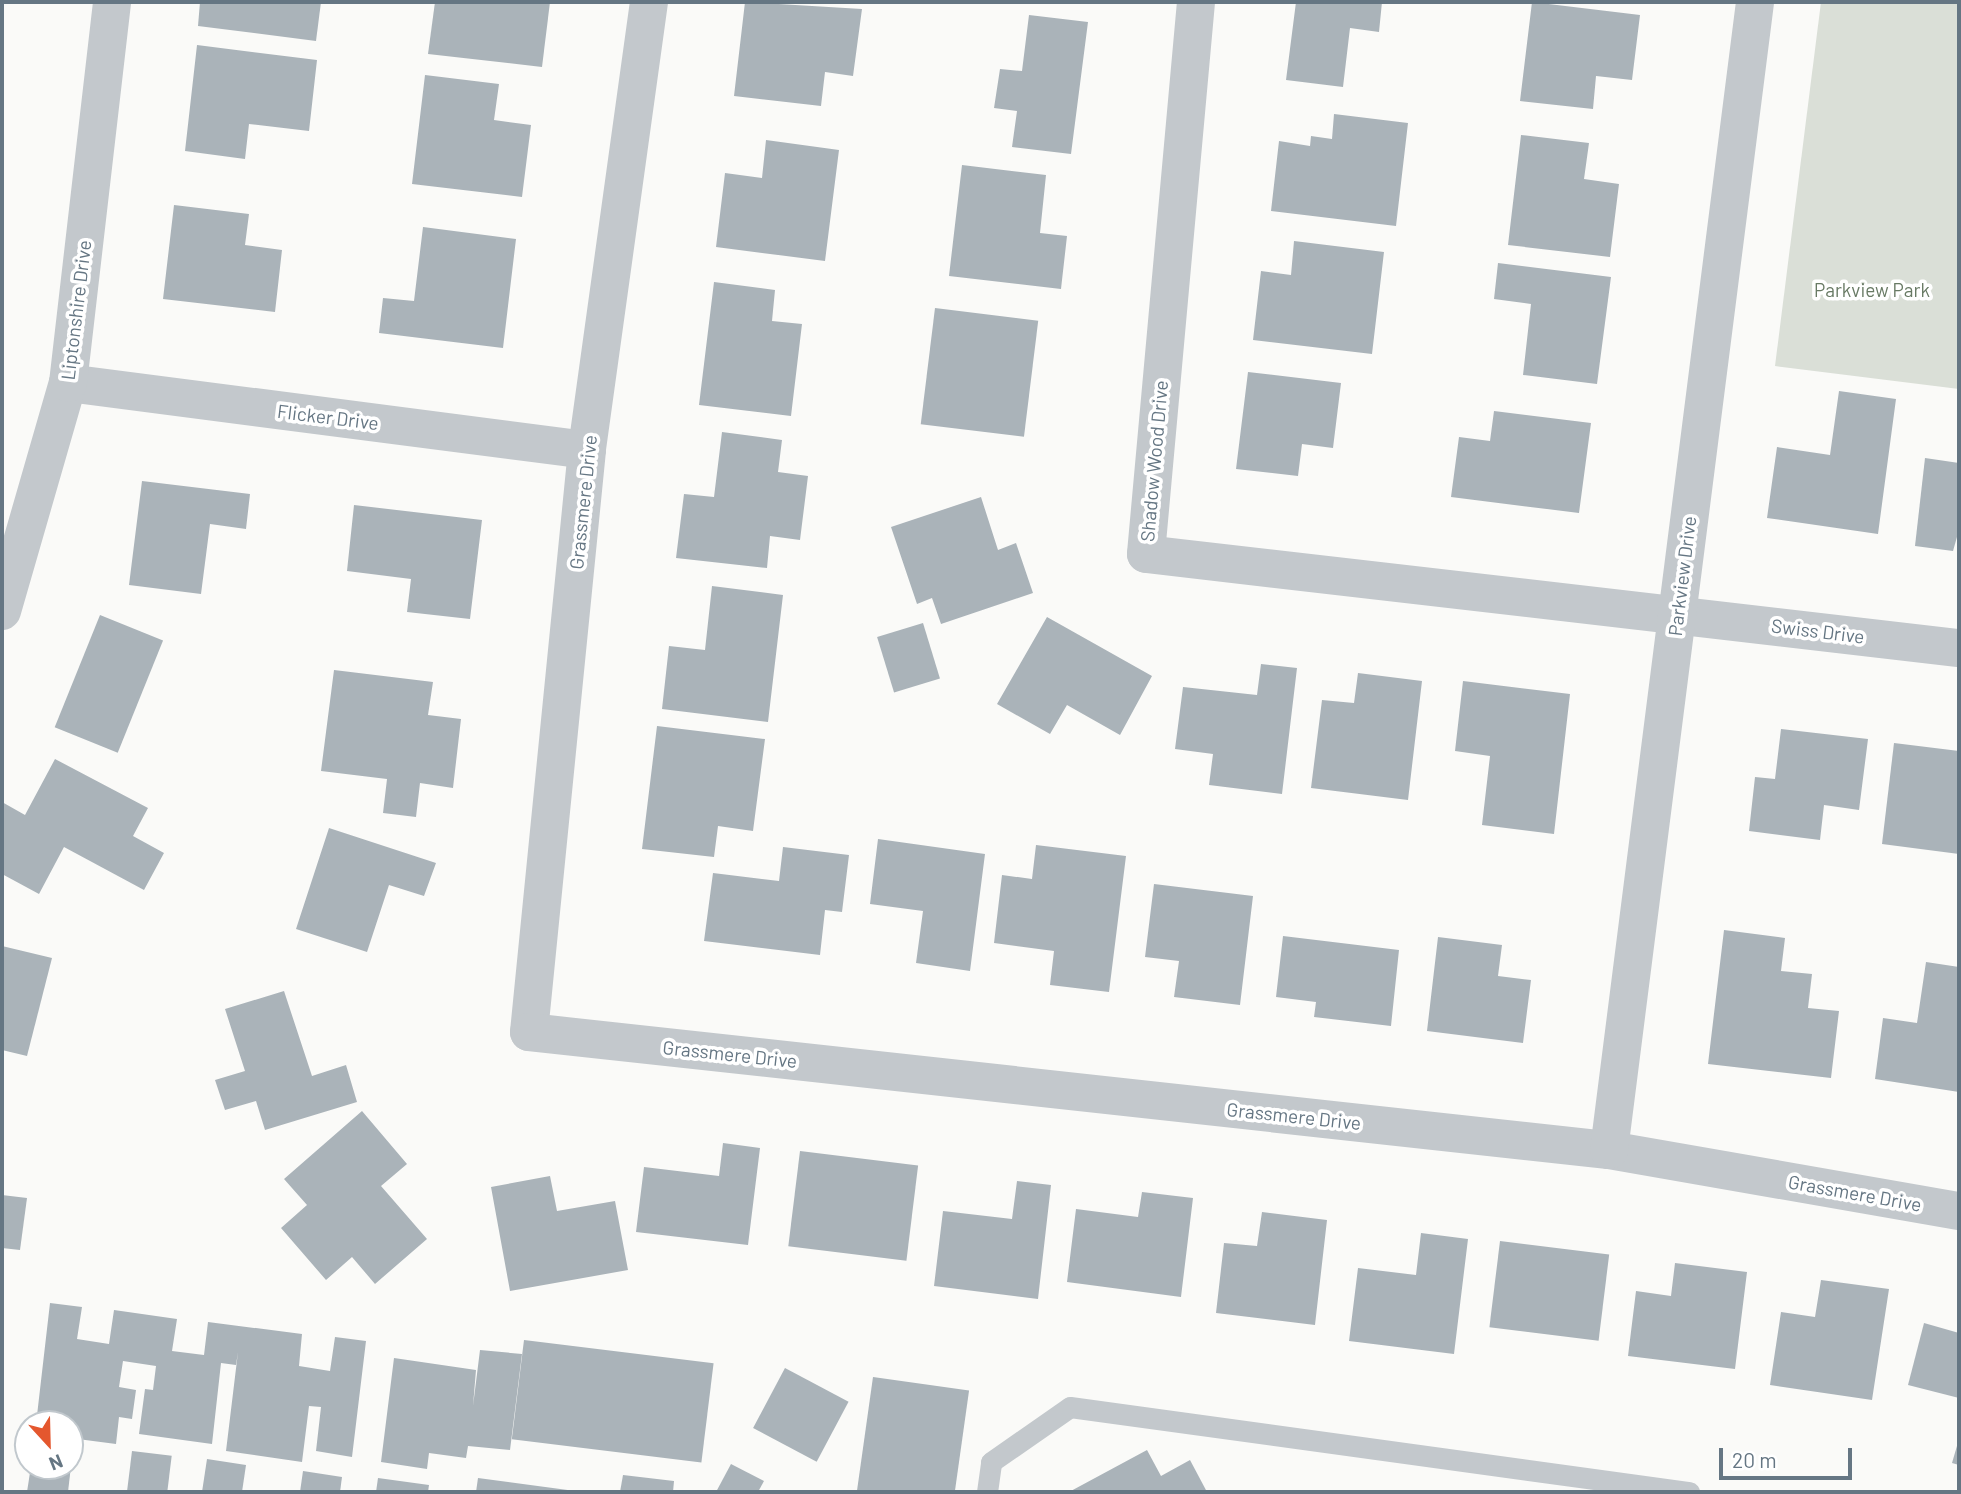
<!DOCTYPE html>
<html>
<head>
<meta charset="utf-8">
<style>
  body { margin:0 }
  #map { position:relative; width:1961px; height:1494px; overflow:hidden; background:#fafaf8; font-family:Barlow,sans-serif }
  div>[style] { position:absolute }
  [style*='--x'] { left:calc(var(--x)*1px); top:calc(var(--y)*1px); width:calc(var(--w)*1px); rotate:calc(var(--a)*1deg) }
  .green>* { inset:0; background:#dadfd7 }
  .building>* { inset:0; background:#aab3b9; transform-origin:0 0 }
  .lane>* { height:21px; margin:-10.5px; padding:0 10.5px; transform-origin:10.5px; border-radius:10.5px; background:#c3c8cc }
  .street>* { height:38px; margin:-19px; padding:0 19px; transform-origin:19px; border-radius:19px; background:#c3c8cc }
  span { translate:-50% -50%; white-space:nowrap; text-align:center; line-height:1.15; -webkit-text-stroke:7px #fff; paint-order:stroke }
  .park-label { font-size:19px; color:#687a64 }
  .street-label { font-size:19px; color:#657683 }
  .frame { position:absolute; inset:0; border:4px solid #657683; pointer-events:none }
  .north { position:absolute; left:14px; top:1410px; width:70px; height:70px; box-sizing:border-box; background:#fff; border:2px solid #c1c8cd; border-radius:50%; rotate:158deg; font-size:19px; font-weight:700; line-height:28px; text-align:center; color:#657683 }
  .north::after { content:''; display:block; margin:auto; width:24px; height:32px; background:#e4572e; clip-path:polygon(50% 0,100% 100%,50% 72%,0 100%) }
  .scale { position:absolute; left:1719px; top:1448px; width:133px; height:32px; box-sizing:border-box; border:4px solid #657683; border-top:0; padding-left:9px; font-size:21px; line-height:24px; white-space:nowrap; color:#657683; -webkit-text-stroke:5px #fff; paint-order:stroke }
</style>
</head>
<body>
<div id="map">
  <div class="green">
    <i style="clip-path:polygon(1821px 2px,1959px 2px,1959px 389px,1775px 366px)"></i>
  </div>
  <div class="building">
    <i style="clip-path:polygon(200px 2px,321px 2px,316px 41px,198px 26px)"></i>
    <i style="clip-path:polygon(435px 2px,550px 2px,542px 67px,428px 54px)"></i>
    <i style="clip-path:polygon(745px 2px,862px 9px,853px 76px,825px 72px,821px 106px,734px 96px)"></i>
    <i style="clip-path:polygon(1296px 2px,1382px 2px,1379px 32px,1350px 28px,1343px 87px,1286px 80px)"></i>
    <i style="clip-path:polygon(1532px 2px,1640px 15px,1632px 80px,1596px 76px,1593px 109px,1520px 101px)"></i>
    <i style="clip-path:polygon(1029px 15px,1088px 22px,1071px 154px,1012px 147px,1017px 111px,994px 108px,1000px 69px,1022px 71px)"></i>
    <i style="clip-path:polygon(197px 45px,317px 60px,309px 131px,249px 124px,245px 159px,185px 151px)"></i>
    <i style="clip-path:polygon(425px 75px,499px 84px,494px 120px,531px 125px,522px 197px,412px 184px)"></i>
    <i style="clip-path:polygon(1334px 114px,1408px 123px,1396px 226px,1271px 211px,1279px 141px,1310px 146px,1311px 136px,1332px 139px)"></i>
    <i style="clip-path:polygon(1521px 135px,1589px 143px,1584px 179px,1619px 184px,1610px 257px,1508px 245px)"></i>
    <i style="clip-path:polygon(766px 140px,839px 150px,825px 261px,716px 247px,725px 173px,762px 178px)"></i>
    <i style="clip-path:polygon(962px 165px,1046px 175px,1040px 233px,1067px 236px,1061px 289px,949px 276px)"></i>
    <i style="clip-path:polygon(174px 205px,249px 214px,245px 245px,282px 250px,275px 312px,163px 299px)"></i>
    <i style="clip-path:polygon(423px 227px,516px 239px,503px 348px,379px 333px,383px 298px,414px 301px)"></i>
    <i style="clip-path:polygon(1294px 241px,1384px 252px,1372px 354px,1253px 340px,1261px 271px,1291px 275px)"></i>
    <i style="clip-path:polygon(1498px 263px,1611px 277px,1597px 384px,1523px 375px,1531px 304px,1494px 299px)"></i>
    <i style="clip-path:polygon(714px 282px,775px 290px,772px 321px,802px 324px,791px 416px,699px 405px)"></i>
    <i style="left:935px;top:308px;width:104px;height:117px;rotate:7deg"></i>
    <i style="clip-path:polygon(1248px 372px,1341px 383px,1333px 448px,1302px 444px,1298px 476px,1236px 469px)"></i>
    <i style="clip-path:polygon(1839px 391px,1896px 399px,1878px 534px,1767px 518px,1777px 447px,1830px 455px)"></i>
    <i style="clip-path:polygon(1494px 411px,1591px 423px,1579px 513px,1451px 497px,1459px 437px,1490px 441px)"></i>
    <i style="clip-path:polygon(722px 432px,782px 440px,778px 472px,808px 476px,800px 540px,770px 536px,767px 568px,676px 558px,684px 494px,714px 497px)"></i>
    <i style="clip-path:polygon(1925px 458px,1959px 463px,1959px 530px,1953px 551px,1915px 546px)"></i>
    <i style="clip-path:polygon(142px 481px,250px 494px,246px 529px,210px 524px,201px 594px,129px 585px)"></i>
    <i style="clip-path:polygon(981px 497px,998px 550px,1016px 543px,1033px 593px,941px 624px,932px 598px,917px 604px,891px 527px)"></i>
    <i style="clip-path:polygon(354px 505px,482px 520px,470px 619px,407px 612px,411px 579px,347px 571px)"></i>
    <i style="clip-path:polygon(712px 586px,783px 595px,768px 722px,662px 709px,669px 646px,705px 650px)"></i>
    <i style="left:100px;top:615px;width:68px;height:121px;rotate:22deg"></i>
    <i style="clip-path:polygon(1047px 617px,1152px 676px,1120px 735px,1067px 705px,1050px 734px,997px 704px)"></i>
    <i style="left:923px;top:623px;width:58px;height:48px;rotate:73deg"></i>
    <i style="clip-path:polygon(1261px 664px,1297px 668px,1282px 794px,1209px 785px,1213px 754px,1175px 749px,1183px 687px,1257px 695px)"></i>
    <i style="clip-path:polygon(334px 670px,433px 682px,428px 715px,461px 719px,453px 788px,420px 783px,416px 817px,383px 813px,387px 779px,321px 771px)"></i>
    <i style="clip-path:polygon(1358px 673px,1422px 681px,1408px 800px,1311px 788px,1322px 700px,1354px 703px)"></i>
    <i style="clip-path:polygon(1463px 681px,1570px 694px,1554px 834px,1482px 825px,1490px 756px,1455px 751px)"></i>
    <i style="clip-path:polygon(657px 726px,765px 739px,753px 831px,718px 826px,714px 857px,642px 849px)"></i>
    <i style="clip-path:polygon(1781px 729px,1868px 739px,1859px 810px,1824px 805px,1820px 840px,1749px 831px,1755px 777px,1775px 779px)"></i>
    <i style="clip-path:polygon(1894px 743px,1959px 751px,1959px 854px,1882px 844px)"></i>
    <i style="clip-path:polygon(55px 759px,148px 808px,133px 836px,164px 853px,144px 890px,64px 847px,39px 894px,2px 874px,2px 802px,25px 815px)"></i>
    <i style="clip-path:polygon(329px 828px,436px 863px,424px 896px,389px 885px,367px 952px,296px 929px)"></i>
    <i style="clip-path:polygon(878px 839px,985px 854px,970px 971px,916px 963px,923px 911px,870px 904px)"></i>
    <i style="clip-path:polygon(1036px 845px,1126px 856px,1109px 992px,1050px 985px,1054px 951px,994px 943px,1002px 875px,1032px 879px)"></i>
    <i style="clip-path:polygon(783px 847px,849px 855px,842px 912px,825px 910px,820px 955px,704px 941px,713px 873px,779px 881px)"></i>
    <i style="clip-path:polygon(1154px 884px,1253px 896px,1240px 1005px,1174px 997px,1179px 961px,1145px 957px)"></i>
    <i style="clip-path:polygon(1724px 930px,1785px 938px,1781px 971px,1812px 974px,1808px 1008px,1839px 1011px,1831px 1078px,1708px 1064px)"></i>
    <i style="clip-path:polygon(1283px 936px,1399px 950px,1391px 1026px,1314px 1017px,1316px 1002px,1276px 997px)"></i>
    <i style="clip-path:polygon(1438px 937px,1502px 945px,1498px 976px,1531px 980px,1523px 1043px,1427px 1031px)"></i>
    <i style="clip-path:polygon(2px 946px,52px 958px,27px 1056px,2px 1050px)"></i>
    <i style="clip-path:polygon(1926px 962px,1959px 967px,1959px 1092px,1875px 1079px,1883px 1018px,1917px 1023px)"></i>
    <i style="clip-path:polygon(284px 991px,312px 1076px,346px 1065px,357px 1102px,265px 1130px,256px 1101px,225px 1110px,215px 1080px,245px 1071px,225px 1009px)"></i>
    <i style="clip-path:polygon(362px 1111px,407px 1164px,381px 1186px,427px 1239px,375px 1284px,352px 1257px,326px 1280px,281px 1228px,307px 1205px,284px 1179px)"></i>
    <i style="clip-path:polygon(723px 1143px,760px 1148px,748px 1245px,636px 1232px,644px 1167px,719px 1176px)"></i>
    <i style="left:800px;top:1151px;width:119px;height:96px;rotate:7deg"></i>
    <i style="clip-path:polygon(550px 1176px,557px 1211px,615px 1201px,628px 1270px,510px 1291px,491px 1187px)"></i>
    <i style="clip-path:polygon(1017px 1181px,1051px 1185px,1038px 1299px,934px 1286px,943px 1211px,1012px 1219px)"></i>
    <i style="clip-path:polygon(1142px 1192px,1193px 1198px,1181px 1297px,1067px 1282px,1076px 1209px,1138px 1217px)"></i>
    <i style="clip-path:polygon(2px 1195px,27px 1198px,20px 1250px,2px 1248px)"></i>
    <i style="clip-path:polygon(1262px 1212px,1327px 1220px,1315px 1325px,1216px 1313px,1224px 1243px,1257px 1246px)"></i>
    <i style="clip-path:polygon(1421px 1233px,1468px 1239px,1454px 1354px,1349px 1341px,1358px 1268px,1416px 1275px)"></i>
    <i style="left:1500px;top:1241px;width:110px;height:87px;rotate:7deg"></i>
    <i style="clip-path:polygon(1675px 1263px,1747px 1272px,1735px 1369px,1628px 1356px,1636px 1291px,1671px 1296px)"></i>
    <i style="clip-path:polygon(1821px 1280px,1889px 1289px,1872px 1400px,1770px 1385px,1781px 1312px,1815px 1317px)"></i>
    <i style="clip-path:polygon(50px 1303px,82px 1307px,77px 1339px,109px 1344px,114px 1310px,177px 1319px,172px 1351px,204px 1355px,208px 1322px,302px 1334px,299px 1366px,330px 1371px,335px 1337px,366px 1341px,352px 1457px,316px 1451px,321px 1407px,309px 1406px,302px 1462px,226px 1451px,238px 1352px,236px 1365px,221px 1363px,212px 1444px,139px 1434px,145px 1389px,153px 1390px,156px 1366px,123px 1361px,119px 1387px,136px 1390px,132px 1419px,119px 1417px,116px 1444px,70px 1438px,70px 1424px,36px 1424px)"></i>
    <i style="clip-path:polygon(1924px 1323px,1959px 1333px,1959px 1398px,1908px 1385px)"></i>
    <i style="left:524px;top:1340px;width:191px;height:100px;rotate:7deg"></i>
    <i style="clip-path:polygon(480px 1350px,522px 1354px,510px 1450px,468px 1446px,466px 1458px,429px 1453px,427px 1469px,381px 1462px,394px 1358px,476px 1370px,473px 1406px)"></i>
    <i style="left:785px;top:1368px;width:72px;height:68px;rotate:28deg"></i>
    <i style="left:873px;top:1377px;width:97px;height:116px;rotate:8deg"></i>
    <i style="clip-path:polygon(1959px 1439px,1959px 1465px,1952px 1463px)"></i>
    <i style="clip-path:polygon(1147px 1450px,1161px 1476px,1190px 1460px,1207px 1492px,1069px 1492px)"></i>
    <i style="left:132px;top:1451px;width:40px;height:41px;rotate:7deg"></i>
    <i style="clip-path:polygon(207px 1459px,246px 1465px,242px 1492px,202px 1492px)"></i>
    <i style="clip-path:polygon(731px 1464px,764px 1481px,758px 1492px,716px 1492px)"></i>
    <i style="clip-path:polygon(31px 1466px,71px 1466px,68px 1492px,27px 1492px)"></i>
    <i style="clip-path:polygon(303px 1471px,342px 1477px,340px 1492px,300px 1492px)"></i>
    <i style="clip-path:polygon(623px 1475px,674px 1481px,673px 1492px,620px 1492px)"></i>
    <i style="clip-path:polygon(378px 1478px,429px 1485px,428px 1492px,376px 1492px)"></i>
    <i style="clip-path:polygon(478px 1478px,575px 1491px,575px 1492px,476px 1492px)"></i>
  </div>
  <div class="lane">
    <i style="--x:987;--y:1492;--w:30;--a:-82"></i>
    <i style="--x:991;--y:1462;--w:96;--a:-34.8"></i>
    <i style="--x:1070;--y:1407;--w:625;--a:7.82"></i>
  </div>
  <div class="street">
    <i style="--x:649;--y:2;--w:452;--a:97.9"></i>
    <i style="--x:587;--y:450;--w:585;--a:95.69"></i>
    <i style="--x:529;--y:1032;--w:1086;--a:6.24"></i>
    <i style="--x:1609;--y:1150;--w:355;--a:9.9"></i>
    <i style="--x:1196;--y:2;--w:554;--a:95.18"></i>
    <i style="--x:1146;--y:554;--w:818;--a:6.6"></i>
    <i style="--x:68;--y:383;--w:523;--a:7.36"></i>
    <i style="--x:2;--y:611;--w:237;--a:-73.9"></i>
    <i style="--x:68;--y:383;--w:384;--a:-83.4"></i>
    <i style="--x:1609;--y:1150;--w:1157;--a:-82.75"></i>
  </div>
  <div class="park-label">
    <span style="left:1872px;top:290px">Parkview Park</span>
  </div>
  <div class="street-label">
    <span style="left:76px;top:310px;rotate:-83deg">Liptonshire Drive</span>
    <span style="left:328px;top:417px;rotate:7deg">Flicker Drive</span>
    <span style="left:1154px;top:461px;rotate:-85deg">Shadow Wood Drive</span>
    <span style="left:583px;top:502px;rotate:-84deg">Grassmere Drive</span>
    <span style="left:1682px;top:576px;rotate:-83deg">Parkview Drive</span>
    <span style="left:1818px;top:631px;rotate:7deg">Swiss Drive</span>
    <span style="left:730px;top:1054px;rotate:6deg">Grassmere Drive</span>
    <span style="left:1294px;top:1116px;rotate:6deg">Grassmere Drive</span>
    <span style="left:1855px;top:1193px;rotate:10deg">Grassmere Drive</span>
  </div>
  <div class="frame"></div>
  <div class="north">N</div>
  <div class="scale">20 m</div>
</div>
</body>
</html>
